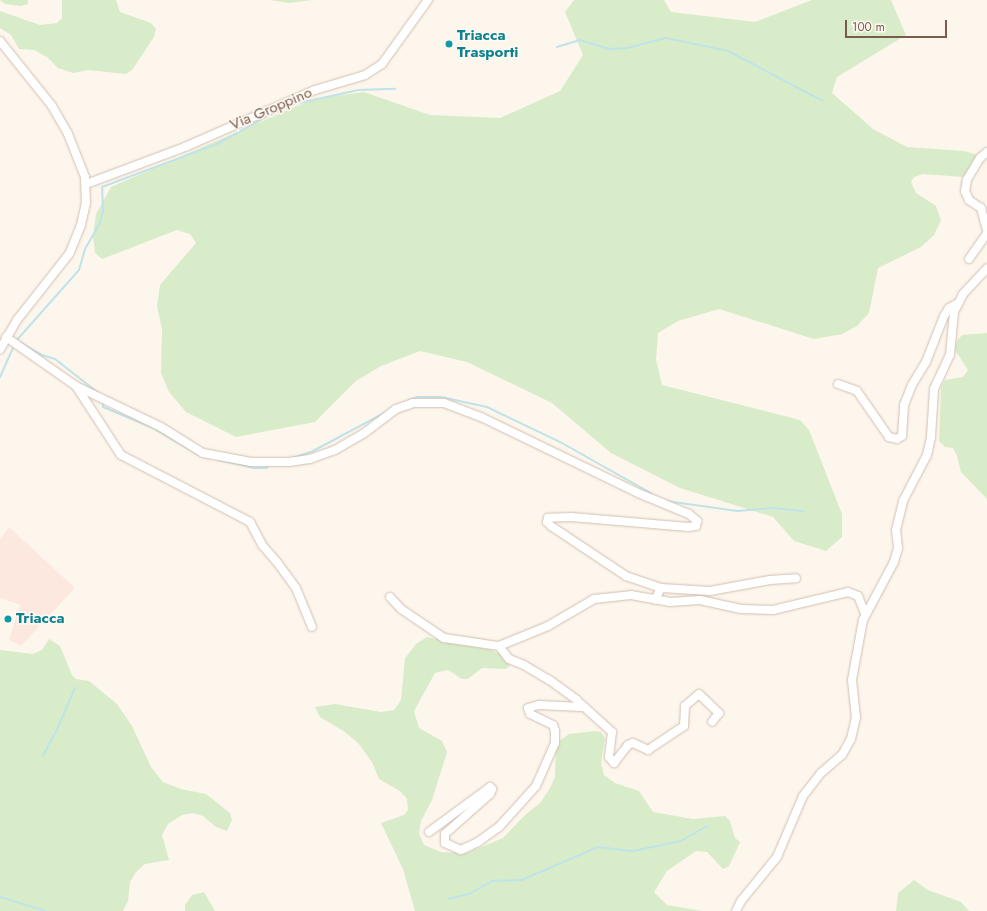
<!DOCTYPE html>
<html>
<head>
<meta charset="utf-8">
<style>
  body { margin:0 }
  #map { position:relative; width:987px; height:911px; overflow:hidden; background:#fdf6ec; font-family:Jost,sans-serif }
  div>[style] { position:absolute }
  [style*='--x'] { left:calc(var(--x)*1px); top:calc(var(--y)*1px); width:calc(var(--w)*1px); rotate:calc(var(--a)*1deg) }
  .commercial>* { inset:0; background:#fde8e0 }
  .green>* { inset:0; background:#d8ecc9 }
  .stream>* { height:2px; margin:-1px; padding:0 1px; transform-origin:1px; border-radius:1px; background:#bfe3e8 }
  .roads { filter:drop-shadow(0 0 1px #d1beb0) drop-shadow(0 0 1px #d1beb0) }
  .minor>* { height:8px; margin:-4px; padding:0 4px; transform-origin:4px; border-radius:4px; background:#fff }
  .dots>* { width:11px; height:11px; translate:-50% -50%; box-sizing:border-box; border:2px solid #fffaf3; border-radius:50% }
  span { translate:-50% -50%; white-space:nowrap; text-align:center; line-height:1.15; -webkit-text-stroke:3px #fffaf3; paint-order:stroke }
  .culture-label { font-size:15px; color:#0d838f; font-weight:700 }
  .left { translate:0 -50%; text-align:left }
  .street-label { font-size:15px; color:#7a5c4d }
  .scale { position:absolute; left:845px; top:20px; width:102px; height:18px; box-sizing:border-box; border:2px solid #7a5c4d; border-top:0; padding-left:5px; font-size:12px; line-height:14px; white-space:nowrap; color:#7a5c4d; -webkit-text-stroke:3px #fffaf3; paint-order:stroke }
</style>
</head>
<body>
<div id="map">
  <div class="commercial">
    <i style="clip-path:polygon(9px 527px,75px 588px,21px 646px,9px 640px,20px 605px,0 598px,0 540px)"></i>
  </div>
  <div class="green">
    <i style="clip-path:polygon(0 0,28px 0,28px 4px,20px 6px,5px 4px)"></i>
    <i style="clip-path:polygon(62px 0,116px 0,120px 12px,151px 23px,156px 29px,154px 37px,132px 70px,126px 74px,88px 70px,73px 73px,58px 68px,47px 57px,34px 50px,19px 49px,11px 35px,0 28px,0 11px,40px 25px,57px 23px,62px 18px)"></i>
    <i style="clip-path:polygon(270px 0,313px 0,289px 3px)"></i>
    <i style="clip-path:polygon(574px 0,664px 0,671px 12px,755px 22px,812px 0,891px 0,906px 35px,837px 77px,832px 93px,873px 129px,907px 147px,964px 151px,978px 155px,963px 177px,923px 174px,914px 177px,911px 182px,916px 193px,936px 206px,941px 220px,934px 235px,921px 247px,878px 268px,869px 313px,857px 326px,842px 334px,814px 339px,719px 309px,678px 321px,658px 333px,656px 360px,662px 385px,800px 420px,809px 430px,842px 514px,842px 537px,826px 551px,794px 541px,773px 517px,680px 488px,611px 453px,552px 403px,467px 362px,420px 351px,381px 366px,356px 381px,315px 422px,236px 437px,186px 412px,169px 392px,161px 373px,162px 329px,157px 306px,160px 285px,196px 243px,190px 234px,177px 230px,102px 259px,95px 253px,93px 236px,96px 214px,111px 187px,313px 99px,364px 92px,430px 115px,500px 118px,560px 91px,583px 55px,565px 12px)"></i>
    <i style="clip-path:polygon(987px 333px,987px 499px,961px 472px,957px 456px,953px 448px,945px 447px,939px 441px,941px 388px,945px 380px,963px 377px,968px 370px,955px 350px,957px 341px,962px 335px)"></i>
    <i style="clip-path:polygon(427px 637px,491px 650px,503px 656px,510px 666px,505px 669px,482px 668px,468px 679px,462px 679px,448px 670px,435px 673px,414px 711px,419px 728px,442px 741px,447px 752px,432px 800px,421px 821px,419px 833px,424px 845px,441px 852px,467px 853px,503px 838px,525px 815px,540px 803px,550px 788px,555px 777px,556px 746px,559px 741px,569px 734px,595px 731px,601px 732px,605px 738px,601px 763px,604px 775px,615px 783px,639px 791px,653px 812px,693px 819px,725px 816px,730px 821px,735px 838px,740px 842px,729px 866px,723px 869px,707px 852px,696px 851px,667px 871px,654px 892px,667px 905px,702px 911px,415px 911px,403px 869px,381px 823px,404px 815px,408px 810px,407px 799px,400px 791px,379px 779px,372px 762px,358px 743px,345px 732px,320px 717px,315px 707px,335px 704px,381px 712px,394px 710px,401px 700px,405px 658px,416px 644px)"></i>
    <i style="clip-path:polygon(49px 639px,60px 646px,72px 675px,76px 679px,89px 681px,117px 704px,132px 726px,151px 767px,163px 782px,181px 789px,206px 794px,230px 813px,232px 820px,227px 831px,216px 827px,203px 816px,193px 813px,182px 815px,168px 824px,162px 835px,169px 860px,145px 864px,136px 872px,130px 882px,128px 901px,123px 911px,0 911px,0 650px,33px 654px,42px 650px)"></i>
    <i style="clip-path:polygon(914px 880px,928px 890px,961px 902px,969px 911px,896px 911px,898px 893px)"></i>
    <i style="clip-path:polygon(204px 892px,215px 911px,185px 911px,185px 905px,192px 895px)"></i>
  </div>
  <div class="stream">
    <i style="--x:557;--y:47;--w:24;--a:-17"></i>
    <i style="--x:580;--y:40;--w:30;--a:17"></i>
    <i style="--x:609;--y:49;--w:18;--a:-3"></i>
    <i style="--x:627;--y:48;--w:40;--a:-14.4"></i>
    <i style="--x:666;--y:38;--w:63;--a:11.8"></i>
    <i style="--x:728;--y:51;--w:107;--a:27.8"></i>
    <i style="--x:290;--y:105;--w:70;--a:-12.4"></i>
    <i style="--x:358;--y:90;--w:37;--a:-2"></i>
    <i style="--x:16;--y:341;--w:95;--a:-48.4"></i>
    <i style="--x:79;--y:270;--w:22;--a:-74"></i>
    <i style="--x:85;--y:249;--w:28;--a:-60"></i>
    <i style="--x:99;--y:225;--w:14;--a:-73"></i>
    <i style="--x:103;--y:212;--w:25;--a:-92"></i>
    <i style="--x:102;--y:187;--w:123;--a:-20.5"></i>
    <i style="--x:217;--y:144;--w:68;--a:-28.8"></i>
    <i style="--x:20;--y:342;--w:26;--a:31"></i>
    <i style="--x:42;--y:355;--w:14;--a:17"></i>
    <i style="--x:55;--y:359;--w:58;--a:38"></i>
    <i style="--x:0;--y:377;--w:35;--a:-66"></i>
    <i style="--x:410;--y:400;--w:9;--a:-21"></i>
    <i style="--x:418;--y:397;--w:23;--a:0"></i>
    <i style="--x:441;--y:397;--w:47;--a:12.3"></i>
    <i style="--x:487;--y:407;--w:83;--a:25.6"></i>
    <i style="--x:562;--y:443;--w:103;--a:29.5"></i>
    <i style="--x:103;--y:403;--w:4;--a:90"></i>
    <i style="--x:103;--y:407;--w:52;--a:22.6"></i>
    <i style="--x:151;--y:427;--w:56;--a:30.3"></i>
    <i style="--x:292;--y:458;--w:22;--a:-18"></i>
    <i style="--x:313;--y:451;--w:83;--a:-28.1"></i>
    <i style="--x:219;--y:460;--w:36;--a:13"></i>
    <i style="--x:254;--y:468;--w:12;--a:0"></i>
    <i style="--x:266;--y:468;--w:6;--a:-45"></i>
    <i style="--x:666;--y:501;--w:72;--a:8"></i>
    <i style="--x:737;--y:511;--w:37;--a:-5"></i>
    <i style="--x:774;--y:508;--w:30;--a:6"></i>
    <i style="--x:43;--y:756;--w:30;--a:-62"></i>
    <i style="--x:57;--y:730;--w:46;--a:-66.8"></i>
    <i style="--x:0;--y:897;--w:48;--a:16.9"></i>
    <i style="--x:448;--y:899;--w:22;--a:-13"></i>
    <i style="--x:469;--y:894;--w:26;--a:-29"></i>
    <i style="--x:492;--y:881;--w:30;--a:-2"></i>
    <i style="--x:522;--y:880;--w:83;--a:-23.5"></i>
    <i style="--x:598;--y:847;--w:35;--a:7"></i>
    <i style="--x:633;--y:851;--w:49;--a:-11.8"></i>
    <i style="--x:681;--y:841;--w:30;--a:-30"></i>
  </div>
  <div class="roads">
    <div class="minor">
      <i style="--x:0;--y:41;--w:83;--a:51.3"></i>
      <i style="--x:52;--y:106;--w:32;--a:60"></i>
      <i style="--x:68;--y:134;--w:46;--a:68.4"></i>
      <i style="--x:85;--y:177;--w:26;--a:88"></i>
      <i style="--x:86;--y:203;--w:23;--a:103"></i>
      <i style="--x:81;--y:225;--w:31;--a:112"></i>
      <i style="--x:69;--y:254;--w:84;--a:128.2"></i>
      <i style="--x:17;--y:320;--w:34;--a:120"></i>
      <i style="--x:987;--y:152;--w:9;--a:139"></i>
      <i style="--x:980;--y:158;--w:26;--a:121"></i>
      <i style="--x:967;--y:180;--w:11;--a:100"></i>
      <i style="--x:965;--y:191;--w:10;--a:66"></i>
      <i style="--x:969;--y:200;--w:14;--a:34"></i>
      <i style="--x:981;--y:208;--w:24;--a:75"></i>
      <i style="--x:86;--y:184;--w:106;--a:-20.5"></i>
      <i style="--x:185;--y:147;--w:142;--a:-23.7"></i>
      <i style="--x:315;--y:90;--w:52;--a:-16.7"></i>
      <i style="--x:365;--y:75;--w:20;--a:-33"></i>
      <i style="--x:382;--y:64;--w:79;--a:-54.3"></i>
      <i style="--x:969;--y:259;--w:32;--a:-55"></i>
      <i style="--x:6;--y:337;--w:85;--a:35"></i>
      <i style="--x:76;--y:386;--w:82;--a:56.9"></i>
      <i style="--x:121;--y:455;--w:145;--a:27.4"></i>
      <i style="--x:250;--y:522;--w:27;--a:62"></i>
      <i style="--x:263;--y:546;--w:21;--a:49"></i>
      <i style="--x:277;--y:562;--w:32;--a:54"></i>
      <i style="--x:296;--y:588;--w:42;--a:67.7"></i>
      <i style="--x:838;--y:384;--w:20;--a:20"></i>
      <i style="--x:857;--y:391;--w:56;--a:55.2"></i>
      <i style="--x:889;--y:437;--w:8;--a:14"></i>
      <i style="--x:897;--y:439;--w:6;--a:-31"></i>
      <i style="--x:902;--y:436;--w:31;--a:-86"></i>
      <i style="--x:904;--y:405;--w:22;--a:-68"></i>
      <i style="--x:912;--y:385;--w:27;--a:-59"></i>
      <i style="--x:926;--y:362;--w:49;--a:-68.6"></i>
      <i style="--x:944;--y:316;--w:9;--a:-58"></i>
      <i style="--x:949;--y:308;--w:10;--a:-29"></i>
      <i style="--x:76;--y:386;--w:94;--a:25.8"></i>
      <i style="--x:161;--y:427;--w:49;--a:31.8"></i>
      <i style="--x:203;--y:453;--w:49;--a:10.6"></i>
      <i style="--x:251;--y:462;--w:38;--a:0"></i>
      <i style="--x:289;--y:462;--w:21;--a:-8"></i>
      <i style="--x:310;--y:459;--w:27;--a:-20"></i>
      <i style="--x:335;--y:450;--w:32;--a:-30"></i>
      <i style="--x:363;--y:434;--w:41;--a:-37.1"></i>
      <i style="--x:396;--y:409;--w:18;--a:-19"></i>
      <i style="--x:413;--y:403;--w:31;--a:0"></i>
      <i style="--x:444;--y:403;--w:40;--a:21"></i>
      <i style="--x:481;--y:417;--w:174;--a:25.8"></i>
      <i style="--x:638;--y:493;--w:55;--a:22.4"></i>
      <i style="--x:689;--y:514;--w:11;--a:41"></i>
      <i style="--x:697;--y:521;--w:5;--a:101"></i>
      <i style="--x:696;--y:526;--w:8;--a:173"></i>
      <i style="--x:688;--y:527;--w:117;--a:-175.1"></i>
      <i style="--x:571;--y:517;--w:23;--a:178"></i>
      <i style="--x:548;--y:518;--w:4;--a:104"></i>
      <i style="--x:547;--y:522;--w:6;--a:45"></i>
      <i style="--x:551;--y:526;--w:90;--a:33.7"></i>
      <i style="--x:626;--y:576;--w:37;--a:19"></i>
      <i style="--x:661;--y:588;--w:13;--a:117"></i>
      <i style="--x:661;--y:588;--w:49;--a:3.5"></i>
      <i style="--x:710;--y:591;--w:61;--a:-10.4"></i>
      <i style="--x:770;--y:580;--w:26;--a:-4"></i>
      <i style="--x:390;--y:597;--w:16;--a:47"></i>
      <i style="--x:401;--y:609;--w:52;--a:34"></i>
      <i style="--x:444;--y:638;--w:56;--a:8.3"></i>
      <i style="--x:499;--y:646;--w:53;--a:-22.2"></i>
      <i style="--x:548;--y:626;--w:53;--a:-30.4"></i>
      <i style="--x:594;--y:599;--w:37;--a:-6"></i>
      <i style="--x:631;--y:595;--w:40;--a:10"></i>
      <i style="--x:670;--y:602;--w:30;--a:-4"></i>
      <i style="--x:700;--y:600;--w:42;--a:12.4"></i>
      <i style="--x:741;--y:609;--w:32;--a:2"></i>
      <i style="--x:773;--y:610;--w:77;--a:-13.5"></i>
      <i style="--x:848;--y:592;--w:11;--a:22"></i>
      <i style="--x:858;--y:596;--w:18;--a:68"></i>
      <i style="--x:581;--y:704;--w:42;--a:42.1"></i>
      <i style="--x:612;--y:732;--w:25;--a:97"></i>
      <i style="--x:609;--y:757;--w:8;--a:50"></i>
      <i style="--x:614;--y:763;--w:23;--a:-52"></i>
      <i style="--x:628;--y:745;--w:5;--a:-22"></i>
      <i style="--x:633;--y:743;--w:17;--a:25"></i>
      <i style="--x:648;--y:750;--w:43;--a:-33.7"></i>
      <i style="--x:684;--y:726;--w:20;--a:-87"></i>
      <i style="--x:685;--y:706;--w:18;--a:-41"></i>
      <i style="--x:699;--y:694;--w:28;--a:44"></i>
      <i style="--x:719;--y:713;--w:11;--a:128"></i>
      <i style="--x:429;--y:832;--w:76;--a:-36.4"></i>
      <i style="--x:490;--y:787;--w:3;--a:45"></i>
      <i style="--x:492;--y:789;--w:5;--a:112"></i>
      <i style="--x:490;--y:794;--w:60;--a:138.4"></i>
      <i style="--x:445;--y:834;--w:9;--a:90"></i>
      <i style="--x:445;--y:843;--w:17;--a:24"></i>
      <i style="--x:461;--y:850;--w:19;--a:-25"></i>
      <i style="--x:478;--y:842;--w:26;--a:-36"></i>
      <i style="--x:499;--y:827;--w:55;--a:-47.9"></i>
      <i style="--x:536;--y:786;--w:47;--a:-66.2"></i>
      <i style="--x:555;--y:743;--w:12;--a:-90"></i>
      <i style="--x:555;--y:731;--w:6;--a:-108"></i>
      <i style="--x:553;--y:725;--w:25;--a:-154"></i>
      <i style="--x:530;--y:714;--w:6;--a:-108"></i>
      <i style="--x:528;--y:708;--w:11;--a:-15"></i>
      <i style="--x:539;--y:705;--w:43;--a:2.7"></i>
      <i style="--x:582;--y:707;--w:9;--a:-126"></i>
      <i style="--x:577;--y:700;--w:34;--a:-144"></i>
      <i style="--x:549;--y:680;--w:29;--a:-149"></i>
      <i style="--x:524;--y:665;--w:16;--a:-158"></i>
      <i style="--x:509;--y:659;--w:16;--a:-128"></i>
      <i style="--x:736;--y:911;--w:11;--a:-63"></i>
      <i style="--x:741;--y:901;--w:57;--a:-50.7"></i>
      <i style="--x:777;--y:857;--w:66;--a:-66.9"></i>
      <i style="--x:803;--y:796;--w:29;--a:-52"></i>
      <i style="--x:821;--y:773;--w:28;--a:-41"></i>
      <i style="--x:842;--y:755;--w:18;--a:-61"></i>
      <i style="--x:851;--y:739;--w:22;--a:-77"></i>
      <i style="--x:856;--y:718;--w:38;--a:-96"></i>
      <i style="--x:852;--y:680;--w:61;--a:-79.6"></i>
      <i style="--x:863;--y:620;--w:66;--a:-61.9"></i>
      <i style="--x:894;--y:562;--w:15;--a:-74"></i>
      <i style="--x:898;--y:548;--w:18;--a:-96"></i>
      <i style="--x:896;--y:530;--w:30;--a:-76"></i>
      <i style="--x:903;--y:501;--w:52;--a:-62.4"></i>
      <i style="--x:927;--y:455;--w:18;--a:-77"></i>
      <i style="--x:931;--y:437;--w:48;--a:-86.4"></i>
      <i style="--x:934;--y:389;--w:38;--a:-65"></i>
      <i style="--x:950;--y:355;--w:43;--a:-84.7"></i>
      <i style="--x:954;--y:312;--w:20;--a:-63"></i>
      <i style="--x:963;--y:294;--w:35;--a:-47"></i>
    </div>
  </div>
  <div class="dots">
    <i style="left:449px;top:44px;background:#0f9aa8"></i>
    <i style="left:8px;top:619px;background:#0f9aa8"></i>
  </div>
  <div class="culture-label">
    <span class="left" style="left:457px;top:44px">Triacca<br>Trasporti</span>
    <span class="left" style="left:16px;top:619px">Triacca</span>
  </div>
  <div class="street-label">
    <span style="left:271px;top:109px;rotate:-23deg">Via Groppino</span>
  </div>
  <div class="scale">100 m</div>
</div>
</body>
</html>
